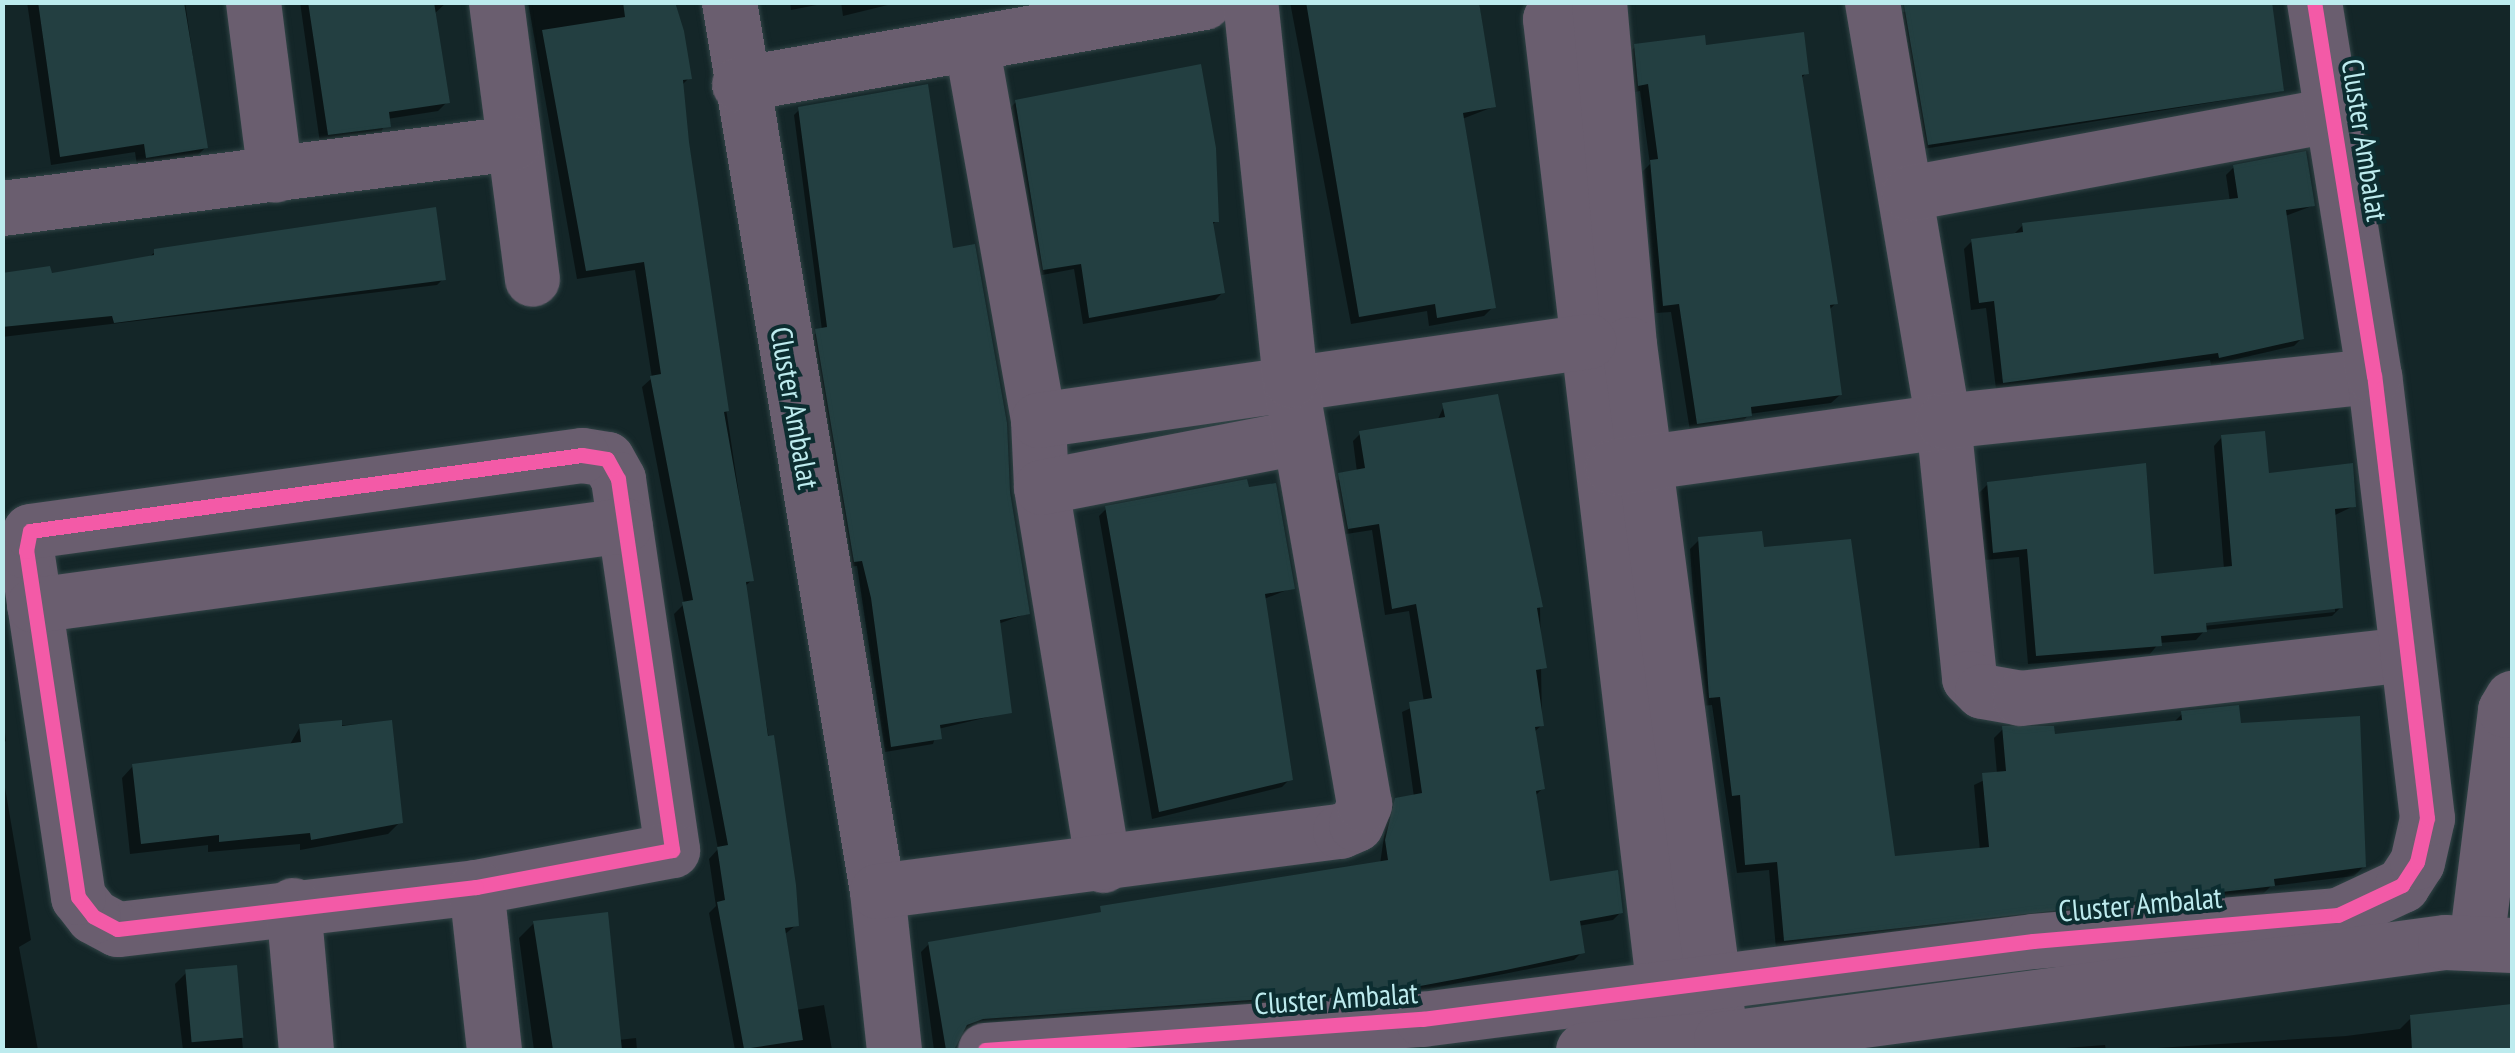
<!DOCTYPE html>
<html>
<head>
<meta charset="utf-8">
<style>
  body { margin:0 }
  #map { position:relative; width:2515px; height:1053px; overflow:hidden; background:#142628; font-family:"PT Sans Narrow",sans-serif }
  div>[style] { position:absolute }
  [style*='--x'] { left:calc(var(--x)*1px); top:calc(var(--y)*1px); width:calc(var(--w)*1px); rotate:calc(var(--a)*1deg) }
  .shadow>* { inset:0; background:#0007 }
  .building>* { inset:0; background:#233f41; transform-origin:0 0 }
  .roads { filter:drop-shadow(0 0 2px #314446) drop-shadow(0 0 2px #314446) }
  .minor>* { height:55px; margin:-27.5px; padding:0 27.5px; transform-origin:27.5px; border-radius:27.5px; background:#6a5e6f }
  .cycleway>* { height:15px; margin:-7.5px; padding:0 7.5px; transform-origin:7.5px; border-radius:7.5px; background:#f35aa7 }
  span { translate:-50% -50%; white-space:nowrap; text-align:center; line-height:1.15; -webkit-text-stroke:8px #0c2d30; paint-order:stroke }
  .street-label { font-size:30px; color:#bdebee }
  .frame { position:absolute; inset:0; border:5px solid #bdebee; pointer-events:none }
</style>
</head>
<body>
<div id="map">
  <div class="shadow">
    <i style="clip-path:polygon(27px 2px,185px 2px,206px 147px,196px 157px,137px 166px,135px 152px,51px 165px)"></i>
    <i style="clip-path:polygon(300px 2px,447px 2px,433px 15px,447px 102px,438px 111px,387px 119px,380px 135px,320px 143px)"></i>
    <i style="clip-path:polygon(528px 2px,674px 2px,689px 78px,681px 86px,693px 191px,752px 580px,744px 587px,751px 634px,794px 885px,796px 925px,784px 935px,796px 1010px,824px 1005px,832px 1050px,735px 1050px,709px 913px,716px 906px,709px 859px,718px 849px,674px 614px,684px 604px,642px 387px,652px 378px,635px 270px,577px 279px)"></i>
    <i style="clip-path:polygon(790px 2px,832px 2px,791px 10px)"></i>
    <i style="clip-path:polygon(841px 2px,900px 2px,843px 16px)"></i>
    <i style="clip-path:polygon(1290px 2px,1479px 2px,1493px 107px,1462px 119px,1493px 307px,1484px 316px,1429px 326px,1427px 311px,1351px 324px)"></i>
    <i style="clip-path:polygon(1938px 2px,2269px 2px,2282px 91px,1923px 149px,1900px 13px)"></i>
    <i style="clip-path:polygon(1635px 47px,1704px 48px,1806px 73px,1801px 79px,1835px 304px,1828px 311px,1840px 395px,1831px 403px,1749px 414px,1741px 424px,1690px 431px,1671px 312px,1656px 313px,1643px 171px,1650px 164px,1640px 91px,1630px 93px,1627px 55px)"></i>
    <i style="clip-path:polygon(1016px 102px,1216px 221px,1211px 226px,1222px 293px,1215px 300px,1083px 324px,1074px 269px,1037px 276px,1009px 109px)"></i>
    <i style="clip-path:polygon(800px 109px,951px 251px,1008px 492px,1028px 613px,998px 624px,1009px 712px,938px 729px,933px 744px,885px 752px,857px 566px,848px 567px,810px 337px,822px 330px,794px 115px)"></i>
    <i style="clip-path:polygon(2234px 167px,2312px 206px,2285px 216px,2302px 338px,2294px 346px,2211px 365px,2210px 360px,1996px 389px,1986px 308px,1971px 310px,1964px 249px,1972px 241px,2015px 233px,2023px 225px,2230px 202px,2226px 175px)"></i>
    <i style="clip-path:polygon(155px 252px,443px 279px,437px 285px,2px 337px,2px 276px,50px 276px,148px 258px)"></i>
    <i style="clip-path:polygon(1444px 406px,1540px 606px,1542px 725px,1533px 733px,1542px 789px,1534px 797px,1548px 884px,1621px 912px,1613px 920px,1578px 926px,1582px 952px,1574px 960px,1394px 996px,972px 1026px,955px 1038px,952px 1050px,934px 1050px,921px 952px,929px 944px,1380px 864px,1388px 809px,1414px 797px,1402px 712px,1424px 702px,1409px 611px,1385px 615px,1372px 530px,1340px 535px,1331px 483px,1357px 472px,1353px 441px,1361px 433px,1437px 421px)"></i>
    <i style="clip-path:polygon(evenodd,2222px 437px,2266px 476px,2354px 506px,2333px 516px,2341px 607px,2332px 616px,2205px 630px,2196px 640px,2159px 643px,2150px 654px,2028px 664px,2019px 557px,1985px 560px,1979px 493px,1988px 484px,2152px 577px,2224px 569px,2214px 446px,2222px 437px,2335px 607px,2335px 612px,2194px 627px,2194px 622px,2335px 607px)"></i>
    <i style="clip-path:polygon(1106px 509px,1292px 588px,1264px 599px,1290px 779px,1282px 787px,1152px 819px,1099px 516px)"></i>
    <i style="clip-path:polygon(1700px 539px,1761px 549px,1893px 858px,1980px 851px,1974px 785px,1997px 774px,1994px 738px,2003px 729px,2052px 737px,2173px 723px,2182px 714px,2239px 726px,2364px 866px,2354px 876px,2271px 886px,2263px 894px,1776px 949px,1769px 870px,1737px 873px,1712px 705px,1701px 706px,1690px 549px)"></i>
    <i style="clip-path:polygon(2px 708px,6px 741px,2px 744px)"></i>
    <i style="clip-path:polygon(390px 723px,400px 822px,388px 834px,300px 850px,300px 844px,208px 852px,208px 845px,130px 854px,122px 778px,133px 766px,289px 746px,300px 727px)"></i>
    <i style="clip-path:polygon(2px 770px,31px 940px,19px 947px,38px 1050px,2px 1050px)"></i>
    <i style="clip-path:polygon(534px 923px,618px 1040px,636px 1038px,637px 1050px,534px 1050px,519px 938px)"></i>
    <i style="clip-path:polygon(235px 968px,243px 1050px,183px 1050px,175px 984px,186px 973px)"></i>
    <i style="clip-path:polygon(2512px 1006px,2512px 1050px,2125px 1050px,2346px 1036px,2400px 1029px,2411px 1018px)"></i>
    <i style="clip-path:polygon(2105px 1045px,2106px 1050px,2051px 1050px,2052px 1049px)"></i>
  </div>
  <div class="building">
    <i style="clip-path:polygon(38px 2px,184px 2px,208px 148px,146px 158px,144px 144px,60px 157px)"></i>
    <i style="clip-path:polygon(308px 2px,434px 2px,450px 103px,389px 112px,391px 127px,328px 135px)"></i>
    <i style="clip-path:polygon(623px 2px,675px 2px,684px 31px,692px 79px,683px 80px,689px 142px,729px 411px,724px 412px,754px 581px,746px 582px,768px 736px,774px 735px,796px 885px,799px 926px,785px 928px,803px 1040px,744px 1049px,717px 902px,725px 900px,717px 847px,728px 845px,682px 602px,693px 600px,650px 376px,661px 374px,644px 262px,586px 271px,542px 30px,625px 17px)"></i>
    <i style="clip-path:polygon(1306px 2px,1479px 2px,1496px 107px,1463px 113px,1496px 308px,1437px 318px,1435px 304px,1359px 317px)"></i>
    <i style="clip-path:polygon(2272px 2px,2284px 91px,1928px 145px,1904px 5px)"></i>
    <i style="clip-path:polygon(1804px 32px,1809px 74px,1802px 75px,1838px 304px,1830px 305px,1842px 395px,1751px 407px,1752px 416px,1697px 424px,1679px 304px,1663px 306px,1650px 160px,1658px 159px,1648px 84px,1638px 86px,1634px 44px,1705px 35px,1706px 45px)"></i>
    <i style="clip-path:polygon(1201px 64px,1216px 148px,1219px 222px,1213px 222px,1225px 293px,1089px 318px,1081px 264px,1043px 270px,1015px 100px)"></i>
    <i style="clip-path:polygon(928px 84px,953px 248px,975px 244px,1007px 423px,1010px 492px,1030px 614px,1000px 620px,1012px 713px,940px 725px,942px 739px,891px 747px,871px 598px,862px 561px,854px 562px,815px 329px,827px 327px,798px 107px)"></i>
    <i style="clip-path:polygon(2306px 151px,2315px 206px,2286px 210px,2304px 339px,2219px 358px,2218px 353px,2003px 383px,1994px 301px,1979px 303px,1971px 239px,2023px 232px,2022px 223px,2238px 198px,2233px 165px)"></i>
    <i style="clip-path:polygon(436px 207px,446px 280px,114px 323px,112px 316px,2px 327px,2px 273px,50px 266px,52px 273px,154px 255px,154px 249px)"></i>
    <i style="clip-path:polygon(1498px 394px,1543px 607px,1537px 608px,1547px 668px,1536px 670px,1544px 726px,1535px 727px,1545px 789px,1536px 791px,1550px 881px,1618px 870px,1623px 913px,1580px 921px,1585px 953px,1506px 970px,1404px 989px,983px 1019px,967px 1025px,954px 1050px,946px 1050px,928px 942px,1101px 912px,1100px 906px,1388px 860px,1385px 840px,1395px 798px,1422px 793px,1409px 702px,1432px 698px,1416px 604px,1392px 609px,1379px 524px,1348px 529px,1338px 473px,1365px 468px,1359px 431px,1445px 417px,1442px 403px)"></i>
    <i style="clip-path:polygon(2265px 431px,2269px 473px,2353px 463px,2356px 507px,2335px 509px,2343px 608px,2206px 623px,2207px 632px,2161px 636px,2162px 646px,2036px 656px,2027px 549px,1993px 553px,1987px 482px,2146px 463px,2154px 574px,2232px 566px,2221px 435px)"></i>
    <i style="clip-path:polygon(1247px 479px,1249px 487px,1276px 483px,1295px 589px,1265px 594px,1293px 780px,1159px 812px,1105px 506px)"></i>
    <i style="clip-path:polygon(1762px 531px,1764px 547px,1851px 539px,1895px 856px,1989px 847px,1982px 773px,2006px 771px,2002px 726px,2054px 726px,2055px 734px,2182px 720px,2181px 711px,2239px 705px,2241px 723px,2360px 716px,2366px 867px,2274px 879px,2275px 886px,1784px 941px,1777px 862px,1745px 865px,1740px 795px,1732px 796px,1720px 697px,1709px 698px,1698px 537px)"></i>
    <i style="clip-path:polygon(342px 720px,342px 726px,392px 720px,403px 823px,311px 840px,310px 833px,219px 842px,219px 835px,141px 844px,132px 764px,301px 742px,299px 724px)"></i>
    <i style="clip-path:polygon(608px 912px,622px 1050px,553px 1050px,533px 921px)"></i>
    <i style="left:237px;top:965px;width:73px;height:52px;rotate:85deg"></i>
    <i style="clip-path:polygon(2512px 1004px,2512px 1050px,2412px 1050px,2410px 1015px)"></i>
  </div>
  <div class="roads">
    <div class="minor">
      <i style="--x:253;--y:2;--w:174;--a:82.8"></i>
      <i style="--x:496;--y:2;--w:279;--a:82.6"></i>
      <i style="--x:729;--y:2;--w:901;--a:80.55"></i>
      <i style="--x:877;--y:891;--w:160;--a:83.9"></i>
      <i style="--x:1559;--y:2;--w:19;--a:118"></i>
      <i style="--x:1550;--y:19;--w:1038;--a:83.31"></i>
      <i style="--x:1599;--y:2;--w:343;--a:85"></i>
      <i style="--x:1629;--y:344;--w:712;--a:82.5"></i>
      <i style="--x:1872;--y:2;--w:425;--a:80.4"></i>
      <i style="--x:1943;--y:421;--w:258;--a:84.2"></i>
      <i style="--x:1969;--y:678;--w:18;--a:45"></i>
      <i style="--x:1982;--y:691;--w:39;--a:10"></i>
      <i style="--x:2020;--y:698;--w:389;--a:-6.5"></i>
      <i style="--x:971;--y:43;--w:383;--a:79.9"></i>
      <i style="--x:1038;--y:420;--w:67;--a:87.4"></i>
      <i style="--x:1041;--y:487;--w:383;--a:80.7"></i>
      <i style="--x:739;--y:84;--w:472;--a:-10"></i>
      <i style="--x:1909;--y:193;--w:432;--a:-10.5"></i>
      <i style="--x:2;--y:208;--w:515;--a:-7.25"></i>
      <i style="--x:1038;--y:420;--w:556;--a:-8.17"></i>
      <i style="--x:582;--y:455;--w:25;--a:9"></i>
      <i style="--x:607;--y:459;--w:23;--a:61"></i>
      <i style="--x:618;--y:479;--w:375;--a:81.7"></i>
      <i style="--x:672;--y:850;--w:199;--a:169.3"></i>
      <i style="--x:476;--y:887;--w:361;--a:173.3"></i>
      <i style="--x:117;--y:929;--w:27;--a:-152"></i>
      <i style="--x:93;--y:916;--w:24;--a:-128"></i>
      <i style="--x:78;--y:897;--w:350;--a:-98.5"></i>
      <i style="--x:26;--y:551;--w:20;--a:-79"></i>
      <i style="--x:30;--y:531;--w:557;--a:-7.84"></i>
      <i style="--x:1612;--y:467;--w:334;--a:-7.9"></i>
      <i style="--x:1943;--y:421;--w:433;--a:-6"></i>
      <i style="--x:1041;--y:487;--w:263;--a:-11"></i>
      <i style="--x:34;--y:605;--w:596;--a:-7.71"></i>
      <i style="--x:476;--y:887;--w:164;--a:83.7"></i>
      <i style="--x:877;--y:891;--w:467;--a:-7.4"></i>
      <i style="--x:1340;--y:831;--w:17;--a:-24"></i>
      <i style="--x:1356;--y:824;--w:22;--a:-68"></i>
      <i style="--x:1364;--y:804;--w:430;--a:-99.9"></i>
      <i style="--x:1290;--y:380;--w:380;--a:-96"></i>
      <i style="--x:293;--y:905;--w:146;--a:84.9"></i>
      <i style="--x:2476;--y:943;--w:235;--a:-82.9"></i>
      <i style="--x:2505;--y:710;--w:14;--a:-60"></i>
      <i style="--x:985;--y:1050;--w:438;--a:-4.1"></i>
      <i style="--x:1422;--y:1019;--w:616;--a:-7.28"></i>
      <i style="--x:2033;--y:941;--w:306;--a:-4.9"></i>
      <i style="--x:2338;--y:915;--w:71;--a:-25.1"></i>
      <i style="--x:2402;--y:885;--w:27;--a:-57"></i>
      <i style="--x:2417;--y:862;--w:45;--a:-77.2"></i>
      <i style="--x:2427;--y:818;--w:445;--a:-96.8"></i>
      <i style="--x:2374;--y:376;--w:379;--a:-99.1"></i>
      <i style="--x:1583;--y:1050;--w:138;--a:-4.6"></i>
      <i style="--x:1721;--y:1039;--w:730;--a:-7.63"></i>
      <i style="--x:2445;--y:942;--w:67;--a:2.6"></i>
    </div>
  </div>
  <div class="cycleway">
    <i style="--x:582;--y:455;--w:25;--a:9"></i>
    <i style="--x:607;--y:459;--w:23;--a:61"></i>
    <i style="--x:618;--y:479;--w:375;--a:81.7"></i>
    <i style="--x:672;--y:850;--w:199;--a:169.3"></i>
    <i style="--x:476;--y:887;--w:361;--a:173.3"></i>
    <i style="--x:117;--y:929;--w:27;--a:-152"></i>
    <i style="--x:93;--y:916;--w:24;--a:-128"></i>
    <i style="--x:78;--y:897;--w:350;--a:-98.5"></i>
    <i style="--x:26;--y:551;--w:20;--a:-79"></i>
    <i style="--x:30;--y:531;--w:557;--a:-7.84"></i>
    <i style="--x:985;--y:1050;--w:438;--a:-4.1"></i>
    <i style="--x:1422;--y:1019;--w:616;--a:-7.28"></i>
    <i style="--x:2033;--y:941;--w:306;--a:-4.9"></i>
    <i style="--x:2338;--y:915;--w:71;--a:-25.1"></i>
    <i style="--x:2402;--y:885;--w:27;--a:-57"></i>
    <i style="--x:2417;--y:862;--w:45;--a:-77.2"></i>
    <i style="--x:2427;--y:818;--w:445;--a:-96.8"></i>
    <i style="--x:2374;--y:376;--w:379;--a:-99.1"></i>
  </div>
  <div class="street-label">
    <span style="left:2365px;top:140px;rotate:81deg">Cluster Ambalat</span>
    <span style="left:795px;top:408px;rotate:80deg">Cluster Ambalat</span>
    <span style="left:2140px;top:904px;rotate:-5deg">Cluster Ambalat</span>
    <span style="left:1336px;top:998px;rotate:-4deg">Cluster Ambalat</span>
  </div>
  <div class="frame"></div>
</div>
</body>
</html>
